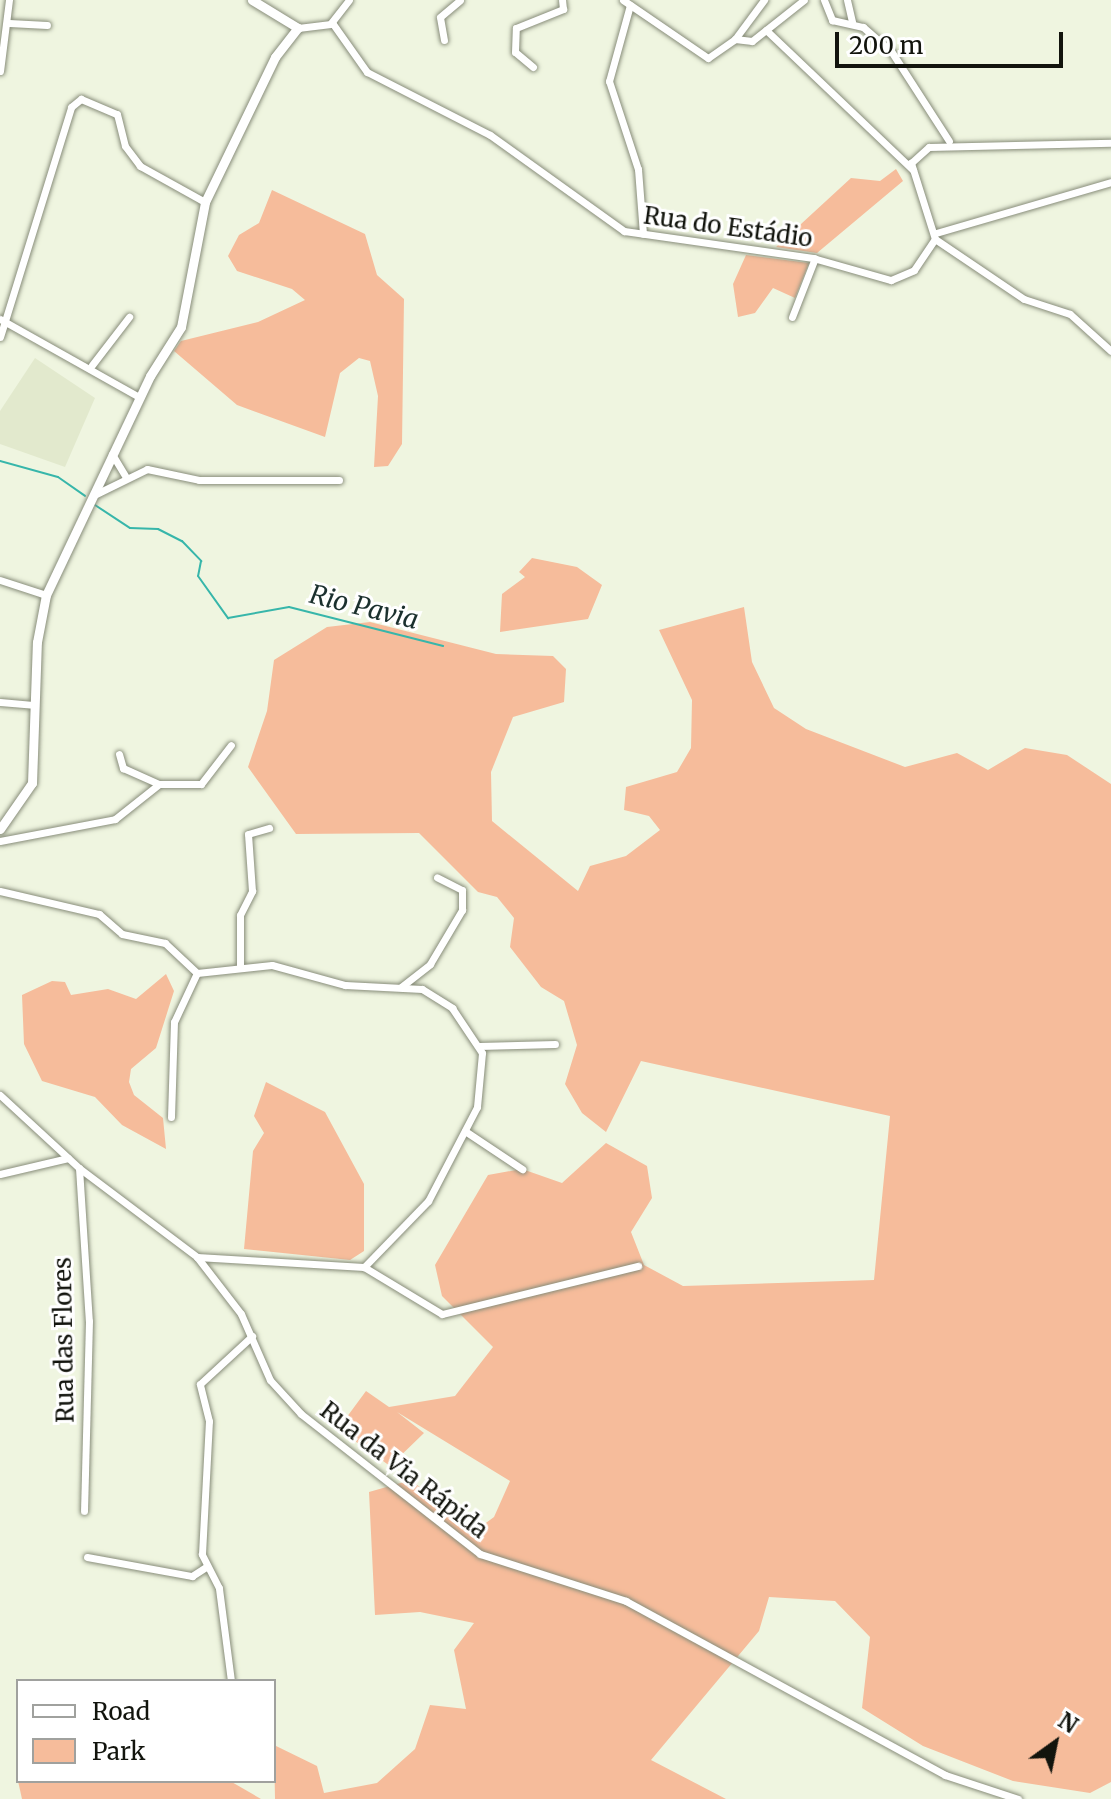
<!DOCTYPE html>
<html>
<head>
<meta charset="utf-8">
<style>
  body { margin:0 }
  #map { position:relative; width:1111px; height:1799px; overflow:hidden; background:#eff5e0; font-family:Merriweather,serif }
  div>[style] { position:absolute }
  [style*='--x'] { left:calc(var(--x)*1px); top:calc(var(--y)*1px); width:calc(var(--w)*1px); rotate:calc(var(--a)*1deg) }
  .built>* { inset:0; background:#e2e9cd }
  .green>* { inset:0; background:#f6bc9b }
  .stream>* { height:2px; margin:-1px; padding:0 1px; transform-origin:1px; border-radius:1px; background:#37b6aa }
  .roads { filter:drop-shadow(0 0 2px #888d7a) drop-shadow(0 0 2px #888d7a) }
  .street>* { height:7px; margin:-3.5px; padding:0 3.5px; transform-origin:3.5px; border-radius:3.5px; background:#fff }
  .secondary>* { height:9px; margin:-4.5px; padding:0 4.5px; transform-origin:4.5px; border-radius:4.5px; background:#fff }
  span { translate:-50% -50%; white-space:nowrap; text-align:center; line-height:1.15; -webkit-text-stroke:6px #fff; paint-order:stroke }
  .street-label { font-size:24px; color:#12140d }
  .water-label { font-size:26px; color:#1b302e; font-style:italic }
  .legend { position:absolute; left:16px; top:1679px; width:260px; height:104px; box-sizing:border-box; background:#fff; border:2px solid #a0a19e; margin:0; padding:10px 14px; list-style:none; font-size:24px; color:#12140d }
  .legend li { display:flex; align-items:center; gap:16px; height:40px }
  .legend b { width:40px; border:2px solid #a0a19e }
  .north { position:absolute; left:1015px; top:1703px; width:80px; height:80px; -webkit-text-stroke:6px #fff; paint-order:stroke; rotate:33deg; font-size:22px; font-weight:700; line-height:32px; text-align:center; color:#12140d }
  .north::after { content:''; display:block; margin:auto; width:28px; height:36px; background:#12140d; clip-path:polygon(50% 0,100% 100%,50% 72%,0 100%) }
  .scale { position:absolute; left:835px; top:32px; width:228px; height:36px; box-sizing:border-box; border:4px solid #12140d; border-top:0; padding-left:10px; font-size:24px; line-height:28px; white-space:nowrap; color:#12140d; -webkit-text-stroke:6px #fff; paint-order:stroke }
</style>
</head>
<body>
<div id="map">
  <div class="built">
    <i style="clip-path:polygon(35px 358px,95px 398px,65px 467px,0 444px,0 411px)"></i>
  </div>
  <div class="green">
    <i style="clip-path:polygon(896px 169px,903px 181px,817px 253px,776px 247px,851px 178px,880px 181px)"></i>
    <i style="clip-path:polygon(272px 190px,365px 234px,377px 275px,404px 299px,402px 444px,388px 466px,374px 467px,378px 396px,370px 361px,359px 358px,340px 373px,325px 437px,237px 405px,174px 351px,181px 341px,258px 322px,305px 300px,292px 289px,237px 271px,228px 256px,239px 235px,259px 223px)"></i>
    <i style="clip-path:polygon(746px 255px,809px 263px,795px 298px,773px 288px,755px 313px,738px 317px,733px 284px)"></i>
    <i style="clip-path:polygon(532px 558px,577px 567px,602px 585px,588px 619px,500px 632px,502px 594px,525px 577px,519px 572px)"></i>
    <i style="clip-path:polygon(744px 607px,752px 662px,774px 708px,806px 729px,905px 767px,957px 753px,988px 770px,1025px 748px,1067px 755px,1111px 784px,1111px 1782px,1090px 1793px,1013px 1781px,923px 1746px,862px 1708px,870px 1637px,835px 1601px,769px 1597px,759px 1631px,651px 1760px,726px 1799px,275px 1799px,274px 1745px,317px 1766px,324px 1793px,377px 1783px,415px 1749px,430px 1705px,466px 1709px,454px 1650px,474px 1623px,420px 1612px,375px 1615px,369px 1492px,411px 1480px,475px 1531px,494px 1517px,510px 1481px,397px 1412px,424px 1433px,390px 1466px,338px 1429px,366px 1391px,389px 1407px,455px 1396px,493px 1347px,442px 1296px,435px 1265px,488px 1175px,522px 1169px,562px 1183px,606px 1143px,647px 1166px,652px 1198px,631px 1232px,644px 1265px,683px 1286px,874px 1280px,890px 1116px,641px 1061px,606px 1132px,582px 1113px,565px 1084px,577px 1045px,564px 1001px,541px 987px,510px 947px,514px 918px,497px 897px,478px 892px,419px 833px,296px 834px,248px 767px,267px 711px,274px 660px,327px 627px,370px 622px,496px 654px,553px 656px,566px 669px,564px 702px,513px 717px,491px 772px,492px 821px,578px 891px,590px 866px,626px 856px,660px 830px,649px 816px,624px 810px,626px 787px,677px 772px,691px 748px,692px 700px,659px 630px)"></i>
    <i style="clip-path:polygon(166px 974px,174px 991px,156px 1048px,131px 1069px,129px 1082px,134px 1095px,163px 1118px,166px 1149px,122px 1125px,95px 1097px,42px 1081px,24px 1044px,22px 995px,52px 981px,65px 982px,71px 995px,108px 989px,136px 999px)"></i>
    <i style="clip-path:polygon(266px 1082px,325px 1112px,364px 1184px,364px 1251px,350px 1260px,244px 1249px,253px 1151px,264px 1133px,254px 1116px)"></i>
    <i style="clip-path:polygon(18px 1781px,230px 1781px,261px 1799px,22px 1799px)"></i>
  </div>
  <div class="stream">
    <i style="--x:0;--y:461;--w:60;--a:15.4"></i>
    <i style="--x:58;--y:477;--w:33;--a:35"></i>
    <i style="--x:95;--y:505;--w:42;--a:33.3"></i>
    <i style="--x:130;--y:528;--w:28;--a:2"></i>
    <i style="--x:158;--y:529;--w:27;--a:27"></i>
    <i style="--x:182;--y:541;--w:28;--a:46"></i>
    <i style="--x:201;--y:561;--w:15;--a:101"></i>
    <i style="--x:198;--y:576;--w:52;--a:54.5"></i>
    <i style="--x:228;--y:618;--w:62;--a:-10.2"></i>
    <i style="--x:289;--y:607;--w:159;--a:14.2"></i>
  </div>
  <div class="roads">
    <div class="street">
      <i style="--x:623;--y:0;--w:103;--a:34.3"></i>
      <i style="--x:708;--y:58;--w:33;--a:-35"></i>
      <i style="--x:735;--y:39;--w:49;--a:-53.4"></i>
      <i style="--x:824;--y:0;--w:22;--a:68"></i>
      <i style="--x:832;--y:20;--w:32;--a:13"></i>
      <i style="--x:863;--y:27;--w:37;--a:41"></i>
      <i style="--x:891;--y:51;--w:107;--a:57.2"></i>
      <i style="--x:847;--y:0;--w:23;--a:77"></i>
      <i style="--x:630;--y:5;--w:79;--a:105.4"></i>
      <i style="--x:609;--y:81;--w:93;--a:71.8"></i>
      <i style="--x:638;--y:169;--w:65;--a:85.6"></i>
      <i style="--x:9;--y:23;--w:38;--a:3"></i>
      <i style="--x:331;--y:23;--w:29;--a:-52"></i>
      <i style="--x:298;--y:28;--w:35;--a:-7"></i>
      <i style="--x:333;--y:24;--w:59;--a:54.7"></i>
      <i style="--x:367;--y:72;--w:138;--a:27.1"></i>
      <i style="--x:490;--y:135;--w:165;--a:35.6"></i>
      <i style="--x:624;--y:231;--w:191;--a:8.1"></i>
      <i style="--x:813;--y:258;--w:81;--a:15.8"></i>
      <i style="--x:891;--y:280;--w:25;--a:-23"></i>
      <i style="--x:914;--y:270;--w:37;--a:-56"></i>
      <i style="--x:935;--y:239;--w:80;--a:-107.5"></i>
      <i style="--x:911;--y:163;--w:24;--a:-42"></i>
      <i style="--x:929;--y:147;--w:182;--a:-1.3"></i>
      <i style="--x:766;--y:30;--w:203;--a:43.6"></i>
      <i style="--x:735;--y:39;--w:17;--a:7"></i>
      <i style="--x:752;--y:41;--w:66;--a:-38.3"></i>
      <i style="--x:444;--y:40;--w:23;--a:-100"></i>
      <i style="--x:440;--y:17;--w:26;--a:-40"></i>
      <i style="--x:533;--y:67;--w:23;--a:-140"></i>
      <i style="--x:515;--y:52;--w:24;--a:-88"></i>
      <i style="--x:516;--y:28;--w:51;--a:-22"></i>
      <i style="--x:563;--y:9;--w:9;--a:-96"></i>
      <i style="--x:0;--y:71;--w:72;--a:-82.8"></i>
      <i style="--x:936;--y:233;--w:182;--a:-16.2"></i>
      <i style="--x:935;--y:239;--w:107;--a:34"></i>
      <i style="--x:1024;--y:299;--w:48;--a:18.1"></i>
      <i style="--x:1070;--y:314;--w:55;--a:42.1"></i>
      <i style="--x:792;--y:317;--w:63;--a:-68.7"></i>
      <i style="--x:0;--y:319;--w:159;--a:29.3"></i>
      <i style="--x:0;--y:337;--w:241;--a:-72.8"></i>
      <i style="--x:71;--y:107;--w:13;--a:-39"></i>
      <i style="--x:81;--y:99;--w:39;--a:23"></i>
      <i style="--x:117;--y:114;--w:33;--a:76"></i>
      <i style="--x:125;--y:146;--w:25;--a:53"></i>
      <i style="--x:140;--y:166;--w:74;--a:29"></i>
      <i style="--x:92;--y:365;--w:61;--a:-52.4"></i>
      <i style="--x:112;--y:454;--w:27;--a:59"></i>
      <i style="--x:94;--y:495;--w:59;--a:-26.1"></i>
      <i style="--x:147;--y:469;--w:53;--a:11.9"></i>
      <i style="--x:199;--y:480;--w:140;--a:0"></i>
      <i style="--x:0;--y:580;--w:48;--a:18.1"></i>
      <i style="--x:0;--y:702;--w:33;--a:5"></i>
      <i style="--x:119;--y:754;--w:15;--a:74"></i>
      <i style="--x:123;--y:768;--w:39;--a:24"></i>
      <i style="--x:0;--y:841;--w:117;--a:-10.8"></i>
      <i style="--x:115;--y:819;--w:56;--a:-38.5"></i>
      <i style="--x:159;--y:784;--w:42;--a:0"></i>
      <i style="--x:201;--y:784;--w:49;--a:-52.4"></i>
      <i style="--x:0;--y:891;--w:102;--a:13.1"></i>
      <i style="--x:99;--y:914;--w:30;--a:41"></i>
      <i style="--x:122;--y:934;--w:44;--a:11.8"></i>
      <i style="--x:165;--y:943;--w:44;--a:43.2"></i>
      <i style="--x:197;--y:973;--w:75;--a:-6.1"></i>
      <i style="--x:272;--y:965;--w:76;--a:15.3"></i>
      <i style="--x:345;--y:985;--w:77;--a:3"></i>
      <i style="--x:422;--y:989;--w:36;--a:32"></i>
      <i style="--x:452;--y:1008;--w:54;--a:56.3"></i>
      <i style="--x:482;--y:1053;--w:54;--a:95.3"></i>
      <i style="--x:477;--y:1107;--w:106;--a:117.5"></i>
      <i style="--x:428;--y:1201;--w:92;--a:134.1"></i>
      <i style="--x:240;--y:965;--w:50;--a:-90"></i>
      <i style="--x:240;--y:915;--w:27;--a:-63"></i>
      <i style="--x:252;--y:891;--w:57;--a:-94"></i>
      <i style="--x:248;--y:834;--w:22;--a:-16"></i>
      <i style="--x:401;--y:987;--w:37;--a:-38"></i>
      <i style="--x:430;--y:964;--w:63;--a:-59.3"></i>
      <i style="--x:462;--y:910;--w:20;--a:-90"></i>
      <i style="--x:462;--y:890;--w:28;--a:-153"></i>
      <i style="--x:479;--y:1046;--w:76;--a:-1.5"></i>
      <i style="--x:0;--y:1095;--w:108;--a:42.7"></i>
      <i style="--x:79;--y:1168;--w:148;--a:37"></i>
      <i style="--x:197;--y:1257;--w:72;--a:52.3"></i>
      <i style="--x:241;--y:1314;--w:72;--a:66.3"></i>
      <i style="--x:270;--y:1380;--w:46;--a:47.6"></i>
      <i style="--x:301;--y:1414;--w:227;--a:38"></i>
      <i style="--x:480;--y:1554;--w:153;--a:17.8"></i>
      <i style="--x:626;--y:1601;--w:363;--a:28.6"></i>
      <i style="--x:945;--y:1775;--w:77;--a:18.2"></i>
      <i style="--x:171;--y:1117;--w:95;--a:-88.2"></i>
      <i style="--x:174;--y:1022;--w:54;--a:-64.9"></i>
      <i style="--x:465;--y:1131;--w:69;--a:33.7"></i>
      <i style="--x:79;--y:1168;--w:153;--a:86.3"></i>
      <i style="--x:89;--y:1321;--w:190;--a:91.5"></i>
      <i style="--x:0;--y:1174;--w:70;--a:-13.2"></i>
      <i style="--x:197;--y:1257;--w:167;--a:3.4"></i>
      <i style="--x:364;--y:1267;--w:91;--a:31.1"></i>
      <i style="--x:442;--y:1314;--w:202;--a:-13.8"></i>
      <i style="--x:87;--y:1557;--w:107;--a:10.3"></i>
      <i style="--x:192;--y:1576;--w:17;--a:-33"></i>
      <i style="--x:231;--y:1681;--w:94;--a:-97.4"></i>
      <i style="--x:219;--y:1588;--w:38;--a:-117"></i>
      <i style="--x:202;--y:1554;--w:133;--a:-87"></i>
      <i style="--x:209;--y:1421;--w:38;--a:-104"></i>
      <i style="--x:200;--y:1384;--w:71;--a:-42.7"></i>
    </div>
    <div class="secondary">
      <i style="--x:0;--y:829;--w:56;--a:-55.2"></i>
      <i style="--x:32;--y:783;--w:141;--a:-88"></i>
      <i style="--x:37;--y:642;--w:48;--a:-79.2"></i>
      <i style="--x:46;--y:595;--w:242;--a:-64.6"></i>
      <i style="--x:150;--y:376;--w:58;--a:-57.7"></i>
      <i style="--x:181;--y:327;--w:127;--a:-79.1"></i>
      <i style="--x:205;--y:202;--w:161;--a:-64.2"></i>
      <i style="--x:275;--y:57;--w:37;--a:-52"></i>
      <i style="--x:298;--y:28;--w:54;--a:-148.7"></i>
    </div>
  </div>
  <div class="street-label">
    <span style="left:728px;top:227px;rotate:8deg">Rua do Estádio</span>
    <span style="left:64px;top:1340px;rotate:-91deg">Rua das Flores</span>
    <span style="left:404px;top:1470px;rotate:38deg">Rua da Via Rápida</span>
  </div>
  <div class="water-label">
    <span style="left:364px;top:607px;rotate:14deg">Rio Pavia</span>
  </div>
  <ul class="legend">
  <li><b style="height:10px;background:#fff"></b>Road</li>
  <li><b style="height:22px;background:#f6bc9b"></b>Park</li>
  </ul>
  <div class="north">N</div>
  <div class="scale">200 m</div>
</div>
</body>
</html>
